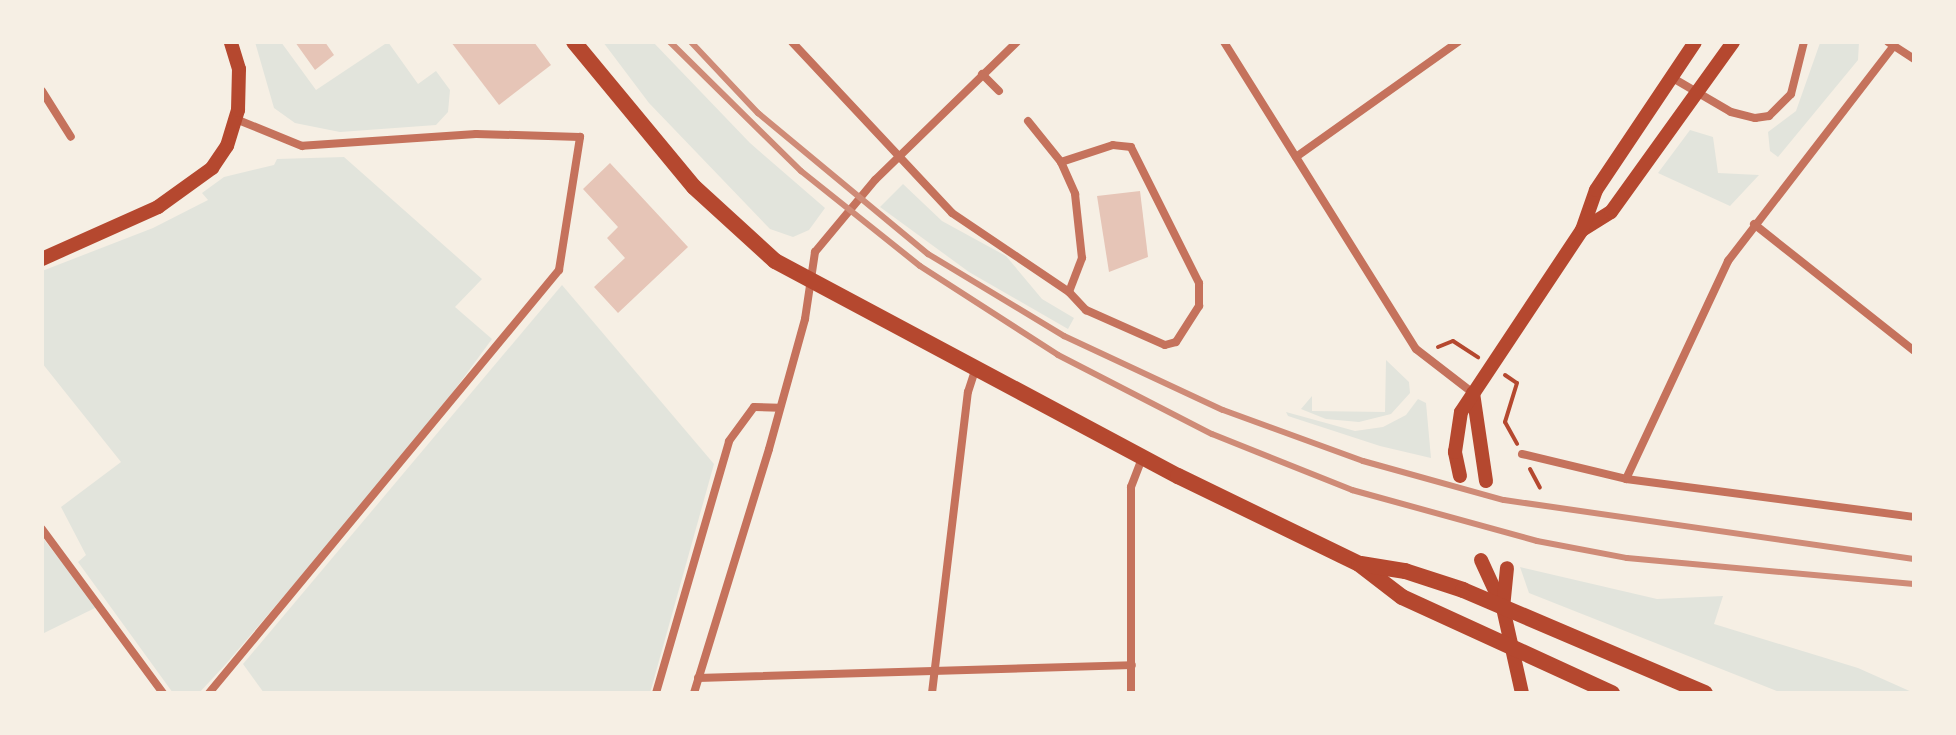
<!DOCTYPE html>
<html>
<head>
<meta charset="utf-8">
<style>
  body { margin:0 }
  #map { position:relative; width:1956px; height:735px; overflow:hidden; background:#f6efe4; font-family:"Noto Sans",sans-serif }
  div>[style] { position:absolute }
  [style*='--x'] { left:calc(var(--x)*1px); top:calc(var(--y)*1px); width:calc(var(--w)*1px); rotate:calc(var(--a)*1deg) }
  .green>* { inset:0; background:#e2e4dc }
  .building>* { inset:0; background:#e6c5b7 }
  .path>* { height:4px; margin:-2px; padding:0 2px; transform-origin:2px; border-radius:2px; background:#b5482f }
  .minor>* { height:8px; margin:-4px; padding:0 4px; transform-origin:4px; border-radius:4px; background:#c5725c }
  .secondary>* { height:14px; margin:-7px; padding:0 7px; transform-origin:7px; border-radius:7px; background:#b5482f }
  .primary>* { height:16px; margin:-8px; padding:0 8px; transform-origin:8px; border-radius:8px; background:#b5482f }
  .rail>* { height:6px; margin:-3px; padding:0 3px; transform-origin:3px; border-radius:3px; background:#cf8b77 }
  span { translate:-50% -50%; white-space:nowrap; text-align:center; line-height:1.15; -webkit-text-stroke:6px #f6efe4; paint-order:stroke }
  .frame { position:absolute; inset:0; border:44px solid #f6efe4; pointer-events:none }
</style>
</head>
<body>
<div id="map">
  <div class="green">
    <i style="clip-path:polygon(255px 42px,281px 42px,316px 90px,388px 42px,418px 84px,436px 71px,450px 90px,448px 112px,436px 125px,340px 132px,295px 123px,274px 108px)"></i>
    <i style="clip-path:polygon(603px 42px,653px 42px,750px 143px,825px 208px,809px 230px,793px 237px,770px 229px,649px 103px)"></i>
    <i style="clip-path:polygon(1859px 42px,1858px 60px,1778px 157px,1770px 151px,1768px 132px,1796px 111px,1820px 43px)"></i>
    <i style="clip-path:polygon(1690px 130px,1713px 137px,1718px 173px,1759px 175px,1730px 206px,1658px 173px)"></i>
    <i style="clip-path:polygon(344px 157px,482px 279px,455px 307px,492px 339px,420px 437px,225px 665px,199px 693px,173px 693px,78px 562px,86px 555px,61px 507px,121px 462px,42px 363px,42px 271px,153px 228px,208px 200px,202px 193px,224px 177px,274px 165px,277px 159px)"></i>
    <i style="clip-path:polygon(903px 184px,942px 221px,1006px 256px,1042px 299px,1074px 318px,1068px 329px,969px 272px,880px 207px)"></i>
    <i style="clip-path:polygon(562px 285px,714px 464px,650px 693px,264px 693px,243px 664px)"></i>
    <i style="clip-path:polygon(1386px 360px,1409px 382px,1410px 393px,1391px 414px,1359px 422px,1326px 419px,1301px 409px,1312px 396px,1312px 411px,1385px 412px)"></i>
    <i style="clip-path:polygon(1418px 399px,1426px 403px,1431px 458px,1380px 446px,1288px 416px,1286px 412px,1355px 431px,1383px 427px,1406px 415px)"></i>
    <i style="clip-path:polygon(42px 537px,97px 607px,42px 634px)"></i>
    <i style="clip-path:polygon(1520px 567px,1657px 599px,1723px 596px,1714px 624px,1858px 668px,1914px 693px,1782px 693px,1529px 593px)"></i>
  </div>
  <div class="building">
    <i style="clip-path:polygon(295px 42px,325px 42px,334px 55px,315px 70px)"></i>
    <i style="clip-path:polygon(451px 42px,534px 42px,551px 65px,499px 105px)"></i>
    <i style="clip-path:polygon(610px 163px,688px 247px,618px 313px,594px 287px,625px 258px,607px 238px,618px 227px,583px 189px)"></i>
    <i style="clip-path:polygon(1140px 191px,1148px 257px,1109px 272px,1097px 196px)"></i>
  </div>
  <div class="path">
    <i style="--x:1438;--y:347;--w:16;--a:-22"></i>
    <i style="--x:1453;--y:341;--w:30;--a:33"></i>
    <i style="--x:1505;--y:375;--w:14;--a:34"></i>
    <i style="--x:1517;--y:383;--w:41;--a:107.1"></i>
    <i style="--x:1505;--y:422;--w:25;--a:61"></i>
    <i style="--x:1530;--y:469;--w:21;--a:62"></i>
  </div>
  <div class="minor">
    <i style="--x:792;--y:42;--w:234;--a:46.9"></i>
    <i style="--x:952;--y:213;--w:141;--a:34"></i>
    <i style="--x:1069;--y:292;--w:25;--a:47"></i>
    <i style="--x:1086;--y:310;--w:86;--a:23.9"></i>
    <i style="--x:1165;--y:345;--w:11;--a:-15"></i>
    <i style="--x:1176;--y:342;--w:43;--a:-57.4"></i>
    <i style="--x:1199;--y:306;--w:23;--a:-90"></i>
    <i style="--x:1199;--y:283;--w:152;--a:-116.6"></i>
    <i style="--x:1131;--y:147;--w:18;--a:-174"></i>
    <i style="--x:1113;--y:145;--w:55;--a:161.9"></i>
    <i style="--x:1224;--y:42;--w:362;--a:58"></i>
    <i style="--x:1416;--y:349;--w:72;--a:37.7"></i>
    <i style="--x:1888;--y:42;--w:31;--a:33"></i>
    <i style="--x:982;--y:74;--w:24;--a:45"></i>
    <i style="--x:1671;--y:77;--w:69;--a:30.3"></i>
    <i style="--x:1731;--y:112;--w:25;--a:14"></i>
    <i style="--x:1755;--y:118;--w:14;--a:-8"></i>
    <i style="--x:1769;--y:116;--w:31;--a:-45"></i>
    <i style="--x:1791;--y:94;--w:54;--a:-76"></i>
    <i style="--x:42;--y:91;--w:54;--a:57.8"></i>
    <i style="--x:1028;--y:121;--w:53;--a:51.2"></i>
    <i style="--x:1061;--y:162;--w:35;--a:66"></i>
    <i style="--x:1075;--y:194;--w:64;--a:83.8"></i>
    <i style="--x:1082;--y:258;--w:36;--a:111"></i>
    <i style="--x:1296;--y:157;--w:199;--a:-35.4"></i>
    <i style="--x:1754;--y:224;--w:204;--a:38.4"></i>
    <i style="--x:1522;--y:454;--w:107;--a:13.5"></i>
    <i style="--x:1626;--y:479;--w:290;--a:7.5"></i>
    <i style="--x:1626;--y:479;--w:241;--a:-64.9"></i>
    <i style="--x:1728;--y:261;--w:270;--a:-52.4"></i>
    <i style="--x:42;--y:529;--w:204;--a:53.6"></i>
    <i style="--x:698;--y:678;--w:434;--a:-1.7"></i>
    <i style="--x:209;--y:693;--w:549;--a:-50.39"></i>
    <i style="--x:559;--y:270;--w:135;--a:-81"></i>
    <i style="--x:580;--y:137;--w:104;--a:-178.3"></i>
    <i style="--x:476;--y:134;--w:174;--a:176.1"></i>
    <i style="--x:302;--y:146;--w:71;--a:-157.8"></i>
    <i style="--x:656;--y:693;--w:262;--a:-73.8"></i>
    <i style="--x:729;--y:441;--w:42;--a:-53.7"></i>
    <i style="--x:754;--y:407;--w:25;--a:2"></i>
    <i style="--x:694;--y:693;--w:255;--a:-72.9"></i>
    <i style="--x:769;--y:449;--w:135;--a:-74.5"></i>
    <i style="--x:805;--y:319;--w:68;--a:-81.5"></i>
    <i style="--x:815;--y:252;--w:94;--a:-50.2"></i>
    <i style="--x:875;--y:180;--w:198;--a:-44.2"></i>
    <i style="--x:932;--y:693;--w:303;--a:-83.2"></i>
    <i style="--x:968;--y:392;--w:23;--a:-72"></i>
    <i style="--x:1131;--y:693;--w:206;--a:-90"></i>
    <i style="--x:1131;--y:487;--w:33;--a:-69"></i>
  </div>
  <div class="secondary">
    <i style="--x:1582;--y:230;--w:34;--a:-32"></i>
    <i style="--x:1611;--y:212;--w:209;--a:-54.3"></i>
    <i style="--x:42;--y:259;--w:127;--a:-24.1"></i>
    <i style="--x:158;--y:207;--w:67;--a:-35.8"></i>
    <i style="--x:212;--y:168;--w:27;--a:-56"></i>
    <i style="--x:227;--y:146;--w:38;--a:-73"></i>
    <i style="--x:238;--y:110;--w:41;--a:-88.6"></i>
    <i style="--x:239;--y:69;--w:28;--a:-107"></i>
    <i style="--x:1473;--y:393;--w:89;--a:81.6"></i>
    <i style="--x:1460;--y:476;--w:25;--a:-102"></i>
    <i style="--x:1455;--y:452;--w:40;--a:-81.5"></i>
    <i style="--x:1461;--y:412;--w:219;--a:-56.4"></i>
    <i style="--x:1582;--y:230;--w:42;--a:-70.7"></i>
    <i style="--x:1596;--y:190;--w:178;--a:-56.2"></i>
    <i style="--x:1481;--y:560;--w:53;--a:65.4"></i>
    <i style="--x:1503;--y:608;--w:87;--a:77.4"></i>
    <i style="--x:1503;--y:608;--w:40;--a:-84.3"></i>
  </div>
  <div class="primary">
    <i style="--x:574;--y:42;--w:188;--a:50.4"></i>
    <i style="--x:694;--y:187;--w:110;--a:42.4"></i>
    <i style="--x:775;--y:261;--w:457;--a:28.1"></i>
    <i style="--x:1178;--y:476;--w:201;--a:25.9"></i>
    <i style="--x:1359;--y:564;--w:54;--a:37.5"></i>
    <i style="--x:1402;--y:597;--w:231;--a:24.6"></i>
    <i style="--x:1361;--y:564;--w:45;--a:9"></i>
    <i style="--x:1405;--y:571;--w:61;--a:18.1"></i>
    <i style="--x:1463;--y:590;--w:263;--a:23.1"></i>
  </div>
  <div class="rail">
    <i style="--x:670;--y:42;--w:184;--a:44.6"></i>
    <i style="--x:801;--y:171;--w:152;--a:38.6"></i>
    <i style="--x:920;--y:266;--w:164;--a:32.8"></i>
    <i style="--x:1058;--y:355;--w:173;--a:27.2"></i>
    <i style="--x:1212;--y:434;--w:151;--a:21.8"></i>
    <i style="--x:1352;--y:490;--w:192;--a:15.4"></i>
    <i style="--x:1537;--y:541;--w:92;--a:10.7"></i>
    <i style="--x:1627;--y:558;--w:288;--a:5.2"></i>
    <i style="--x:691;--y:42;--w:98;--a:46.7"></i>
    <i style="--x:758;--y:113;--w:221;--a:39.7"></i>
    <i style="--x:928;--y:254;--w:159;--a:31.1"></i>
    <i style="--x:1064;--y:336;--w:175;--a:25"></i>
    <i style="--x:1223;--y:410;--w:149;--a:20"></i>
    <i style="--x:1363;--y:461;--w:146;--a:15.5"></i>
    <i style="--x:1504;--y:500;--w:414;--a:8.2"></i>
  </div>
  <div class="frame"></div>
</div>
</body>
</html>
